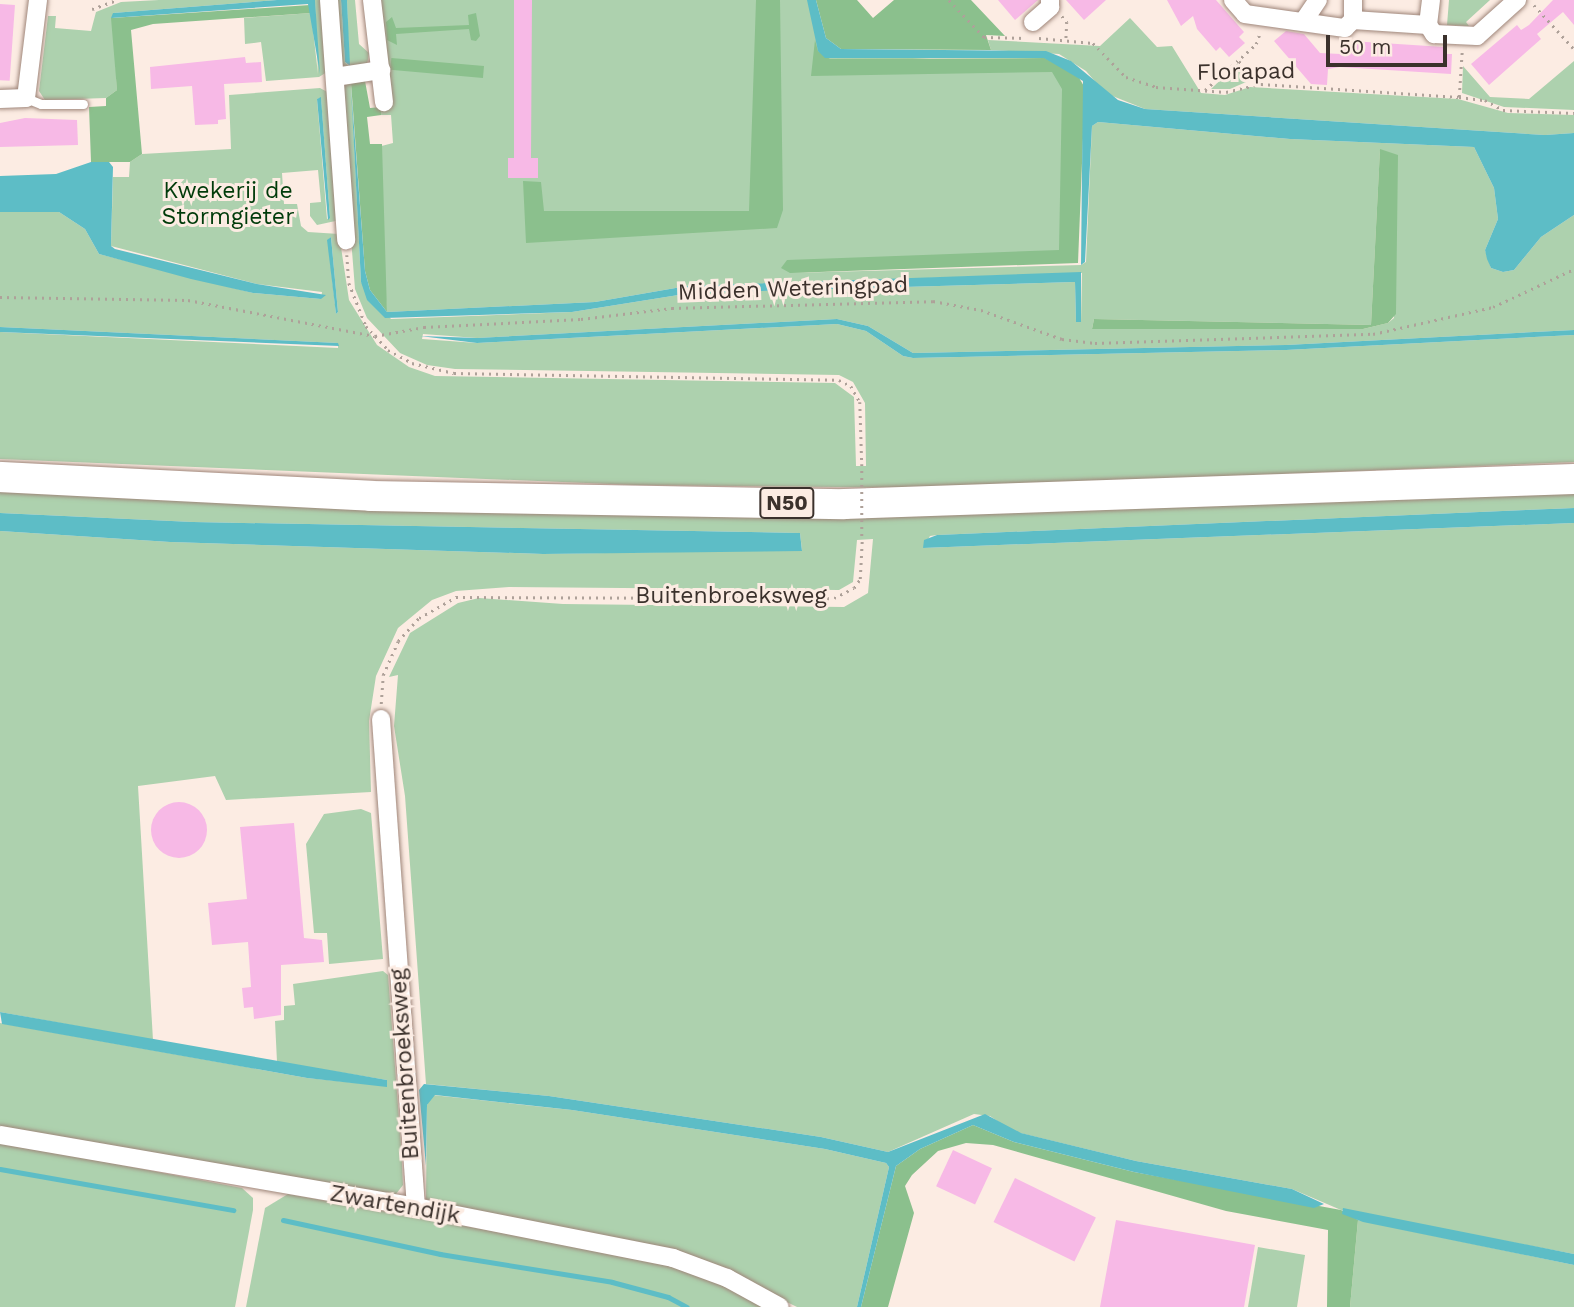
<!DOCTYPE html>
<html>
<head>
<meta charset="utf-8">
<style>
  body { margin:0 }
  #map { position:relative; width:1574px; height:1307px; overflow:hidden; background:#fcece3; font-family:"Work Sans",sans-serif }
  div>[style] { position:absolute }
  [style*='--x'] { left:calc(var(--x)*1px); top:calc(var(--y)*1px); width:calc(var(--w)*1px); rotate:calc(var(--a)*1deg) }
  .green>* { inset:0; background:#add1ae }
  .forest>* { inset:0; background:#8bc08d; transform-origin:0 0 }
  .water>* { inset:0; background:#5dbdc6 }
  .stream>* { height:5px; margin:-2.5px; padding:0 2.5px; transform-origin:2.5px; border-radius:2.5px; background:#5dbdc6 }
  .building>* { inset:0; background:#f7b9e6; transform-origin:0 0 }
  .round { border-radius:50% }
  .path>* { height:2.5px; margin-top:-1.25px; transform-origin:0; background:repeating-linear-gradient(90deg,#aea199 0 2px,transparent 0 7px) }
  .roads { filter:drop-shadow(0 0 2px #9f867a) drop-shadow(0 0 2px #9f867a) }
  .service>* { height:9px; margin:-4.5px; padding:0 4.5px; transform-origin:4.5px; border-radius:4.5px; background:#fff }
  .minor>* { height:18px; margin:-9px; padding:0 9px; transform-origin:9px; border-radius:9px; background:#fff }
  .trunk>* { height:30px; margin:-15px; padding:0 15px; transform-origin:15px; border-radius:15px; background:#fff }
  .path-bridge>* { height:2.5px; margin-top:-1.25px; transform-origin:0; background:repeating-linear-gradient(90deg,#aea199 0 2px,transparent 0 7px) }
  span { translate:-50% -50%; white-space:nowrap; text-align:center; line-height:1.15; -webkit-text-stroke:6px #fcece3; paint-order:stroke }
  .shield-label span { padding:2px 5px; background:#fcece3; border:2px solid; border-radius:5px; -webkit-text-stroke-width:0 }
  .shield-label { font-size:21px; color:#3b312c; font-weight:700 }
  .street-label { font-size:23px; color:#3b312c }
  .park-label { font-size:23px; color:#003b0a }
  .scale { position:absolute; left:1326px; top:35px; width:121px; height:32px; box-sizing:border-box; border:4px solid #3b312c; border-top:0; padding-left:9px; font-size:21px; line-height:24px; white-space:nowrap; color:#3b312c; -webkit-text-stroke:5px #fcece3; paint-order:stroke }
</style>
</head>
<body>
<div id="map">
  <div class="green">
    <i style="clip-path:polygon(159px 0,277px 0,113px 13px,117px 90px,106px 98px,45px 100px,39px 91px,48px 16px,56px 16px,55px 28px,91px 31px,96px 12px,121px 2px)"></i>
    <i style="clip-path:polygon(315px 0,325px 0,327px 72px,319px 77px,266px 81px,261px 42px,245px 44px,244px 18px,311px 13px,318px 74px)"></i>
    <i style="clip-path:polygon(333px 0,341px 0,345px 62px,349px 66px,347px 0,355px 0,359px 44px,369px 53px,367px 65px,342px 69px)"></i>
    <i style="clip-path:polygon(evenodd,379px 0,813px 0,825px 53px,1054px 66px,1075px 98px,1068px 258px,790px 273px,1081px 265px,1086px 262px,1092px 126px,1098px 122px,1290px 139px,1474px 147px,1494px 188px,1498px 219px,1485px 250px,1491px 268px,1503px 272px,1514px 270px,1541px 237px,1574px 215px,1574px 330px,1286px 345px,913px 353px,868px 326px,837px 319px,477px 338px,423px 334px,422px 339px,477px 343px,837px 324px,866px 331px,903px 356px,913px 358px,1286px 350px,1574px 335px,1574px 462px,939px 488px,635px 485px,0 459px,0 332px,338px 348px,338px 343px,0 327px,0 212px,59px 212px,85px 229px,99px 254px,253px 293px,321px 299px,322px 292px,257px 284px,111px 246px,113px 177px,129px 177px,130px 162px,142px 154px,231px 149px,229px 95px,320px 88px,331px 94px,340px 220px,317px 225px,310px 216px,310px 203px,321px 202px,318px 170px,282px 173px,284px 204px,297px 204px,301px 226px,308px 232px,339px 234px,349px 300px,377px 345px,409px 367px,435px 376px,835px 383px,854px 397px,856px 466px,866px 466px,865px 403px,853px 382px,839px 375px,455px 369px,427px 365px,400px 353px,367px 318px,355px 289px,339px 86px,351px 83px,361px 282px,391px 319px,572px 312px,691px 293px,1075px 282px,1076px 322px,1081px 322px,1082px 273px,687px 286px,595px 302px,387px 312px,374px 148px,393px 143px,391px 115px,381px 115px,381px 107px,392px 106px,392px 91px,379px 0,321px 98px,330px 218px,327px 219px,317px 99px,321px 98px,379px 0,1380px 150px,1394px 318px,1388px 323px,1363px 329px,1092px 329px,1094px 319px,1371px 325px,1380px 150px,379px 0,331px 237px,338px 312px,336px 314px,328px 240px,331px 237px)"></i>
    <i style="clip-path:polygon(1449px 0,1490px 0,1466px 22px,1469px 26px,1447px 25px)"></i>
    <i style="clip-path:polygon(1130px 18px,1157px 47px,1172px 46px,1201px 93px,1225px 95px,1250px 87px,1458px 99px,1508px 113px,1574px 115px,1574px 133px,1545px 135px,1145px 109px,1105px 93px,1086px 71px,1059px 54px,991px 50px,988px 40px,1100px 46px)"></i>
    <i style="clip-path:polygon(1574px 61px,1574px 110px,1504px 107px,1462px 93px,1463px 66px,1490px 97px,1529px 99px)"></i>
    <i style="clip-path:polygon(1237px 64px,1253px 79px,1230px 89px,1211px 89px)"></i>
    <i style="clip-path:polygon(0 485px,173px 491px,1574px 488px,1574px 508px,937px 535px,930px 536px,923px 548px,1574px 523px,1574px 1254px,1341px 1210px,1292px 1189px,1136px 1161px,1012px 1131px,990px 1116px,974px 1114px,888px 1152px,821px 1137px,549px 1096px,426px 1084px,405px 796px,394px 726px,398px 675px,389px 677px,410px 633px,458px 603px,479px 598px,563px 604px,844px 607px,868px 593px,873px 539px,857px 540px,853px 582px,839px 590px,509px 587px,456px 591px,432px 600px,398px 628px,376px 676px,369px 721px,371px 792px,226px 800px,215px 776px,138px 786px,153px 1040px,0 1012px,0 531px,170px 542px,543px 554px,802px 550px,800px 533px,193px 522px,0 513px)"></i>
    <i style="clip-path:polygon(361px 809px,371px 813px,383px 959px,329px 964px,327px 933px,314px 933px,306px 844px,324px 814px)"></i>
    <i style="clip-path:polygon(383px 971px,388px 975px,401px 1145px,403px 1185px,396px 1194px,381px 1196px,0 1126px,0 1023px,307px 1078px,387px 1086px,387px 1080px,277px 1062px,275px 1021px,284px 1020px,284px 1006px,295px 1005px,293px 984px)"></i>
    <i style="clip-path:polygon(432px 1095px,572px 1110px,825px 1149px,886px 1163px,889px 1167px,857px 1307px,797px 1307px,718px 1268px,447px 1210px,426px 1199px,427px 1105px)"></i>
    <i style="clip-path:polygon(0 1142px,242px 1188px,253px 1198px,253px 1210px,235px 1307px,0 1307px)"></i>
    <i style="clip-path:polygon(288px 1194px,680px 1265px,767px 1307px,246px 1307px,265px 1208px)"></i>
    <i style="clip-path:polygon(1358px 1220px,1574px 1265px,1574px 1307px,1350px 1307px)"></i>
    <i style="clip-path:polygon(1258px 1247px,1305px 1255px,1297px 1307px,1248px 1307px)"></i>
  </div>
  <div class="forest">
    <i style="clip-path:polygon(756px 0,780px 0,783px 210px,777px 228px,526px 243px,523px 181px,541px 182px,544px 211px,749px 211px)"></i>
    <i style="clip-path:polygon(816px 0,857px 0,873px 18px,894px 0,971px 0,1005px 36px,986px 35px,991px 50px,841px 49px,826px 38px)"></i>
    <i style="clip-path:polygon(310px 5px,311px 13px,153px 24px,131px 30px,142px 154px,130px 162px,91px 162px,89px 107px,106px 106px,106px 98px,117px 90px,111px 18px)"></i>
    <i style="clip-path:polygon(476px 13px,480px 36px,476px 41px,471px 40px,469px 29px,396px 34px,397px 45px,387px 40px,386px 22px,392px 17px,396px 28px,469px 25px,468px 15px)"></i>
    <i style="clip-path:polygon(815px 40px,818px 51px,830px 59px,1045px 58px,1078px 76px,1085px 88px,1078px 263px,790px 273px,781px 268px,787px 260px,1059px 250px,1062px 89px,1052px 72px,811px 76px)"></i>
    <i style="left:484px;top:66px;width:12px;height:93px;rotate:95deg"></i>
    <i style="clip-path:polygon(365px 81px,370px 108px,381px 107px,381px 115px,367px 117px,370px 144px,382px 144px,387px 312px,370px 290px,365px 271px,351px 83px)"></i>
    <i style="clip-path:polygon(1380px 149px,1398px 155px,1396px 314px,1388px 323px,1363px 329px,1092px 329px,1094px 319px,1371px 325px)"></i>
    <i style="clip-path:polygon(973px 1125px,1014px 1142px,1134px 1172px,1341px 1210px,1358px 1220px,1350px 1307px,1327px 1307px,1328px 1230px,1226px 1211px,993px 1145px,966px 1143px,938px 1151px,912px 1175px,905px 1186px,914px 1213px,888px 1307px,861px 1307px,896px 1166px,920px 1149px)"></i>
  </div>
  <div class="water">
    <i style="clip-path:polygon(277px 0,315px 0,320px 74px,308px 4px,111px 18px,113px 13px)"></i>
    <i style="clip-path:polygon(341px 0,347px 0,350px 66px,345px 62px)"></i>
    <i style="clip-path:polygon(807px 0,816px 0,826px 38px,841px 49px,1046px 51px,1071px 61px,1118px 100px,1145px 109px,1545px 135px,1574px 133px,1574px 215px,1541px 237px,1514px 270px,1503px 272px,1491px 268px,1487px 259px,1485px 250px,1498px 219px,1494px 188px,1474px 147px,1290px 139px,1098px 122px,1092px 126px,1085px 262px,1081px 265px,1083px 81px,1044px 58px,825px 58px,818px 51px)"></i>
    <i style="clip-path:polygon(351px 88px,365px 271px,370px 290px,387px 312px,595px 302px,687px 286px,1081px 272px,1081px 322px,1076px 322px,1075px 282px,691px 293px,572px 312px,385px 318px,367px 300px,361px 282px)"></i>
    <i style="clip-path:polygon(321px 97px,330px 218px,328px 220px,317px 99px)"></i>
    <i style="clip-path:polygon(91px 162px,109px 162px,113px 167px,111px 246px,115px 249px,257px 284px,326px 295px,321px 299px,253px 293px,191px 279px,99px 254px,85px 229px,59px 212px,0 212px,0 176px,56px 174px)"></i>
    <i style="clip-path:polygon(331px 237px,338px 312px,336px 314px,327px 240px)"></i>
    <i style="clip-path:polygon(837px 319px,868px 326px,913px 353px,1286px 345px,1574px 330px,1574px 335px,1286px 350px,913px 358px,903px 356px,866px 331px,837px 324px,477px 343px,420px 336px,477px 338px)"></i>
    <i style="clip-path:polygon(0 327px,338px 343px,339px 346px,0 332px)"></i>
    <i style="clip-path:polygon(1574px 508px,1574px 523px,923px 548px,924px 540px,937px 535px)"></i>
    <i style="clip-path:polygon(0 513px,193px 522px,800px 533px,802px 551px,543px 554px,170px 542px,0 531px)"></i>
    <i style="clip-path:polygon(0 1012px,387px 1080px,387px 1087px,307px 1078px,2px 1024px)"></i>
    <i style="clip-path:polygon(424px 1084px,549px 1096px,821px 1137px,888px 1152px,985px 1114px,1021px 1133px,1136px 1161px,1292px 1189px,1324px 1204px,1314px 1208px,1134px 1172px,1014px 1142px,973px 1125px,920px 1149px,896px 1166px,861px 1307px,857px 1307px,889px 1167px,886px 1163px,825px 1149px,572px 1110px,435px 1095px,427px 1105px,426px 1166px,419px 1090px)"></i>
    <i style="clip-path:polygon(1343px 1208px,1574px 1254px,1574px 1265px,1363px 1222px,1342px 1214px)"></i>
  </div>
  <div class="stream">
    <i style="--x:0;--y:1169;--w:237;--a:10"></i>
    <i style="--x:283;--y:1220;--w:161;--a:12.2"></i>
    <i style="--x:440;--y:1254;--w:174;--a:9.2"></i>
    <i style="--x:612;--y:1282;--w:58;--a:15"></i>
    <i style="--x:668;--y:1297;--w:21;--a:28"></i>
  </div>
  <div class="building">
    <i style="clip-path:polygon(514px 0,532px 0,531px 158px,538px 158px,538px 178px,508px 178px,508px 158px,514px 158px)"></i>
    <i style="clip-path:polygon(998px 0,1038px 0,1015px 20px)"></i>
    <i style="clip-path:polygon(1066px 0,1106px 0,1084px 20px)"></i>
    <i style="clip-path:polygon(1167px 0,1216px 0,1244px 32px,1239px 37px,1245px 43px,1229px 57px,1220px 47px,1216px 51px,1197px 29px,1193px 16px,1181px 26px)"></i>
    <i style="clip-path:polygon(1553px 0,1574px 0,1574px 25px,1563px 12px,1537px 34px,1541px 39px,1489px 85px,1471px 64px,1517px 25px,1521px 30px,1529px 25px)"></i>
    <i style="left:0;top:4px;width:15px;height:76px;rotate:4deg"></i>
    <i style="clip-path:polygon(1286px 31px,1304px 34px,1320px 53px,1341px 54px,1341px 47px,1350px 48px,1351px 41px,1444px 47px,1443px 54px,1452px 54px,1451px 74px,1340px 67px,1328px 69px,1327px 85px,1311px 84px,1274px 41px)"></i>
    <i style="clip-path:polygon(245px 57px,246px 63px,261px 62px,262px 82px,224px 84px,226px 119px,218px 120px,218px 124px,195px 125px,192px 86px,151px 89px,150px 67px)"></i>
    <i style="clip-path:polygon(25px 118px,77px 120px,78px 145px,0 147px,0 123px)"></i>
    <i class="round" style="left:151px;top:802px;width:56px;height:56px"></i>
    <i style="clip-path:polygon(294px 823px,304px 938px,322px 940px,324px 962px,281px 965px,281px 1015px,254px 1019px,253px 1007px,244px 1008px,242px 988px,251px 987px,248px 942px,212px 945px,208px 903px,247px 899px,240px 827px)"></i>
    <i style="left:953px;top:1150px;width:43px;height:40px;rotate:25deg"></i>
    <i style="left:1015px;top:1178px;width:90px;height:49px;rotate:26deg"></i>
    <i style="clip-path:polygon(1116px 1220px,1255px 1245px,1244px 1307px,1100px 1307px)"></i>
  </div>
  <div class="path">
    <i style="--x:949;--y:0;--w:51;--a:46.6"></i>
    <i style="--x:984;--y:37;--w:41;--a:1.4"></i>
    <i style="--x:1534;--y:5;--w:59;--a:47.7"></i>
    <i style="--x:92;--y:9;--w:27;--a:-20"></i>
    <i style="--x:1062;--y:16;--w:8;--a:50"></i>
    <i style="--x:1067;--y:22;--w:17;--a:93"></i>
    <i style="--x:1039;--y:38;--w:54;--a:5.3"></i>
    <i style="--x:1093;--y:43;--w:47;--a:45.9"></i>
    <i style="--x:1126;--y:77;--w:32;--a:18"></i>
    <i style="--x:1156;--y:87;--w:70;--a:4.1"></i>
    <i style="--x:1226;--y:92;--w:36;--a:-13"></i>
    <i style="--x:1261;--y:84;--w:198;--a:3.8"></i>
    <i style="--x:1459;--y:97;--w:26;--a:7"></i>
    <i style="--x:1485;--y:100;--w:21;--a:29"></i>
    <i style="--x:1503;--y:110;--w:71;--a:2.4"></i>
    <i style="--x:1239;--y:61;--w:32;--a:46"></i>
    <i style="--x:1205;--y:90;--w:69;--a:-42"></i>
    <i style="--x:1256;--y:44;--w:12;--a:-70"></i>
    <i style="--x:1459;--y:97;--w:46;--a:-86.3"></i>
    <i style="--x:347;--y:255;--w:28;--a:86"></i>
    <i style="--x:349;--y:283;--w:46;--a:68.4"></i>
    <i style="--x:366;--y:326;--w:33;--a:47"></i>
    <i style="--x:388;--y:350;--w:27;--a:28"></i>
    <i style="--x:412;--y:363;--w:43;--a:13.4"></i>
    <i style="--x:454;--y:373;--w:385;--a:1"></i>
    <i style="--x:839;--y:380;--w:13;--a:27"></i>
    <i style="--x:851;--y:386;--w:18;--a:61"></i>
    <i style="--x:860;--y:402;--w:62;--a:88.2"></i>
    <i style="--x:0;--y:297;--w:188;--a:0.9"></i>
    <i style="--x:188;--y:300;--w:190;--a:10.9"></i>
    <i style="--x:375;--y:336;--w:50;--a:-10.4"></i>
    <i style="--x:424;--y:327;--w:157;--a:-2.9"></i>
    <i style="--x:581;--y:319;--w:92;--a:-6.9"></i>
    <i style="--x:672;--y:308;--w:261;--a:-1.5"></i>
    <i style="--x:933;--y:301;--w:49;--a:10.6"></i>
    <i style="--x:981;--y:310;--w:86;--a:19.7"></i>
    <i style="--x:1062;--y:339;--w:33;--a:7"></i>
    <i style="--x:1095;--y:343;--w:278;--a:-1.9"></i>
    <i style="--x:1373;--y:334;--w:123;--a:-12.7"></i>
    <i style="--x:1493;--y:307;--w:89;--a:-25.1"></i>
    <i style="--x:381;--y:704;--w:29;--a:-86"></i>
    <i style="--x:383;--y:675;--w:37;--a:-66"></i>
    <i style="--x:398;--y:641;--w:31;--a:-48"></i>
    <i style="--x:419;--y:618;--w:43;--a:-29.6"></i>
    <i style="--x:456;--y:597;--w:378;--a:0.2"></i>
    <i style="--x:834;--y:598;--w:22;--a:-27"></i>
    <i style="--x:854;--y:588;--w:11;--a:-56"></i>
    <i style="--x:860;--y:579;--w:39;--a:-87"></i>
  </div>
  <div class="roads">
    <div class="service">
      <i style="--x:26;--y:98;--w:16;--a:22"></i>
      <i style="--x:41;--y:104;--w:42;--a:0"></i>
    </div>
    <div class="minor">
      <i style="--x:329;--y:0;--w:241;--a:85.9"></i>
      <i style="--x:372;--y:0;--w:103;--a:83.3"></i>
      <i style="--x:1233;--y:0;--w:18;--a:49"></i>
      <i style="--x:1245;--y:14;--w:101;--a:8"></i>
      <i style="--x:1345;--y:28;--w:11;--a:-45"></i>
      <i style="--x:1353;--y:20;--w:20;--a:-90"></i>
      <i style="--x:1431;--y:0;--w:25;--a:97"></i>
      <i style="--x:1428;--y:25;--w:11;--a:56"></i>
      <i style="--x:1434;--y:34;--w:43;--a:2.7"></i>
      <i style="--x:1477;--y:36;--w:54;--a:-42"></i>
      <i style="--x:1305;--y:19;--w:23;--a:-56"></i>
      <i style="--x:1353;--y:20;--w:75;--a:3.8"></i>
      <i style="--x:1033;--y:22;--w:23;--a:-41"></i>
      <i style="--x:1050;--y:7;--w:7;--a:-90"></i>
      <i style="--x:335;--y:77;--w:47;--a:-8.7"></i>
      <i style="--x:0;--y:99;--w:26;--a:-2"></i>
      <i style="--x:26;--y:98;--w:99;--a:-83"></i>
      <i style="--x:381;--y:719;--w:489;--a:85.9"></i>
      <i style="--x:0;--y:1135;--w:422;--a:9.8"></i>
      <i style="--x:416;--y:1207;--w:262;--a:11.2"></i>
      <i style="--x:673;--y:1258;--w:58;--a:20.3"></i>
      <i style="--x:727;--y:1278;--w:60;--a:28.7"></i>
    </div>
    <div class="trunk">
      <i style="--x:0;--y:477;--w:371;--a:2.9"></i>
      <i style="--x:371;--y:496;--w:473;--a:1"></i>
      <i style="--x:844;--y:504;--w:730;--a:-1.96"></i>
    </div>
  </div>
  <div class="path-bridge">
    <i style="--x:862;--y:464;--w:76;--a:90"></i>
  </div>
  <div class="shield-label">
    <span style="left:787px;top:503px">N50</span>
  </div>
  <div class="street-label">
    <span style="left:1246px;top:72px;rotate:-1deg">Florapad</span>
    <span style="left:793px;top:289px;rotate:-2deg">Midden Weteringpad</span>
    <span style="left:731px;top:596px">Buitenbroeksweg</span>
    <span style="left:405px;top:1064px;rotate:-94deg">Buitenbroeksweg</span>
    <span style="left:395px;top:1205px;rotate:10deg">Zwartendijk</span>
  </div>
  <div class="park-label">
    <span style="left:228px;top:204px">Kwekerij de<br>Stormgieter</span>
  </div>
  <div class="scale">50 m</div>
</div>
</body>
</html>
